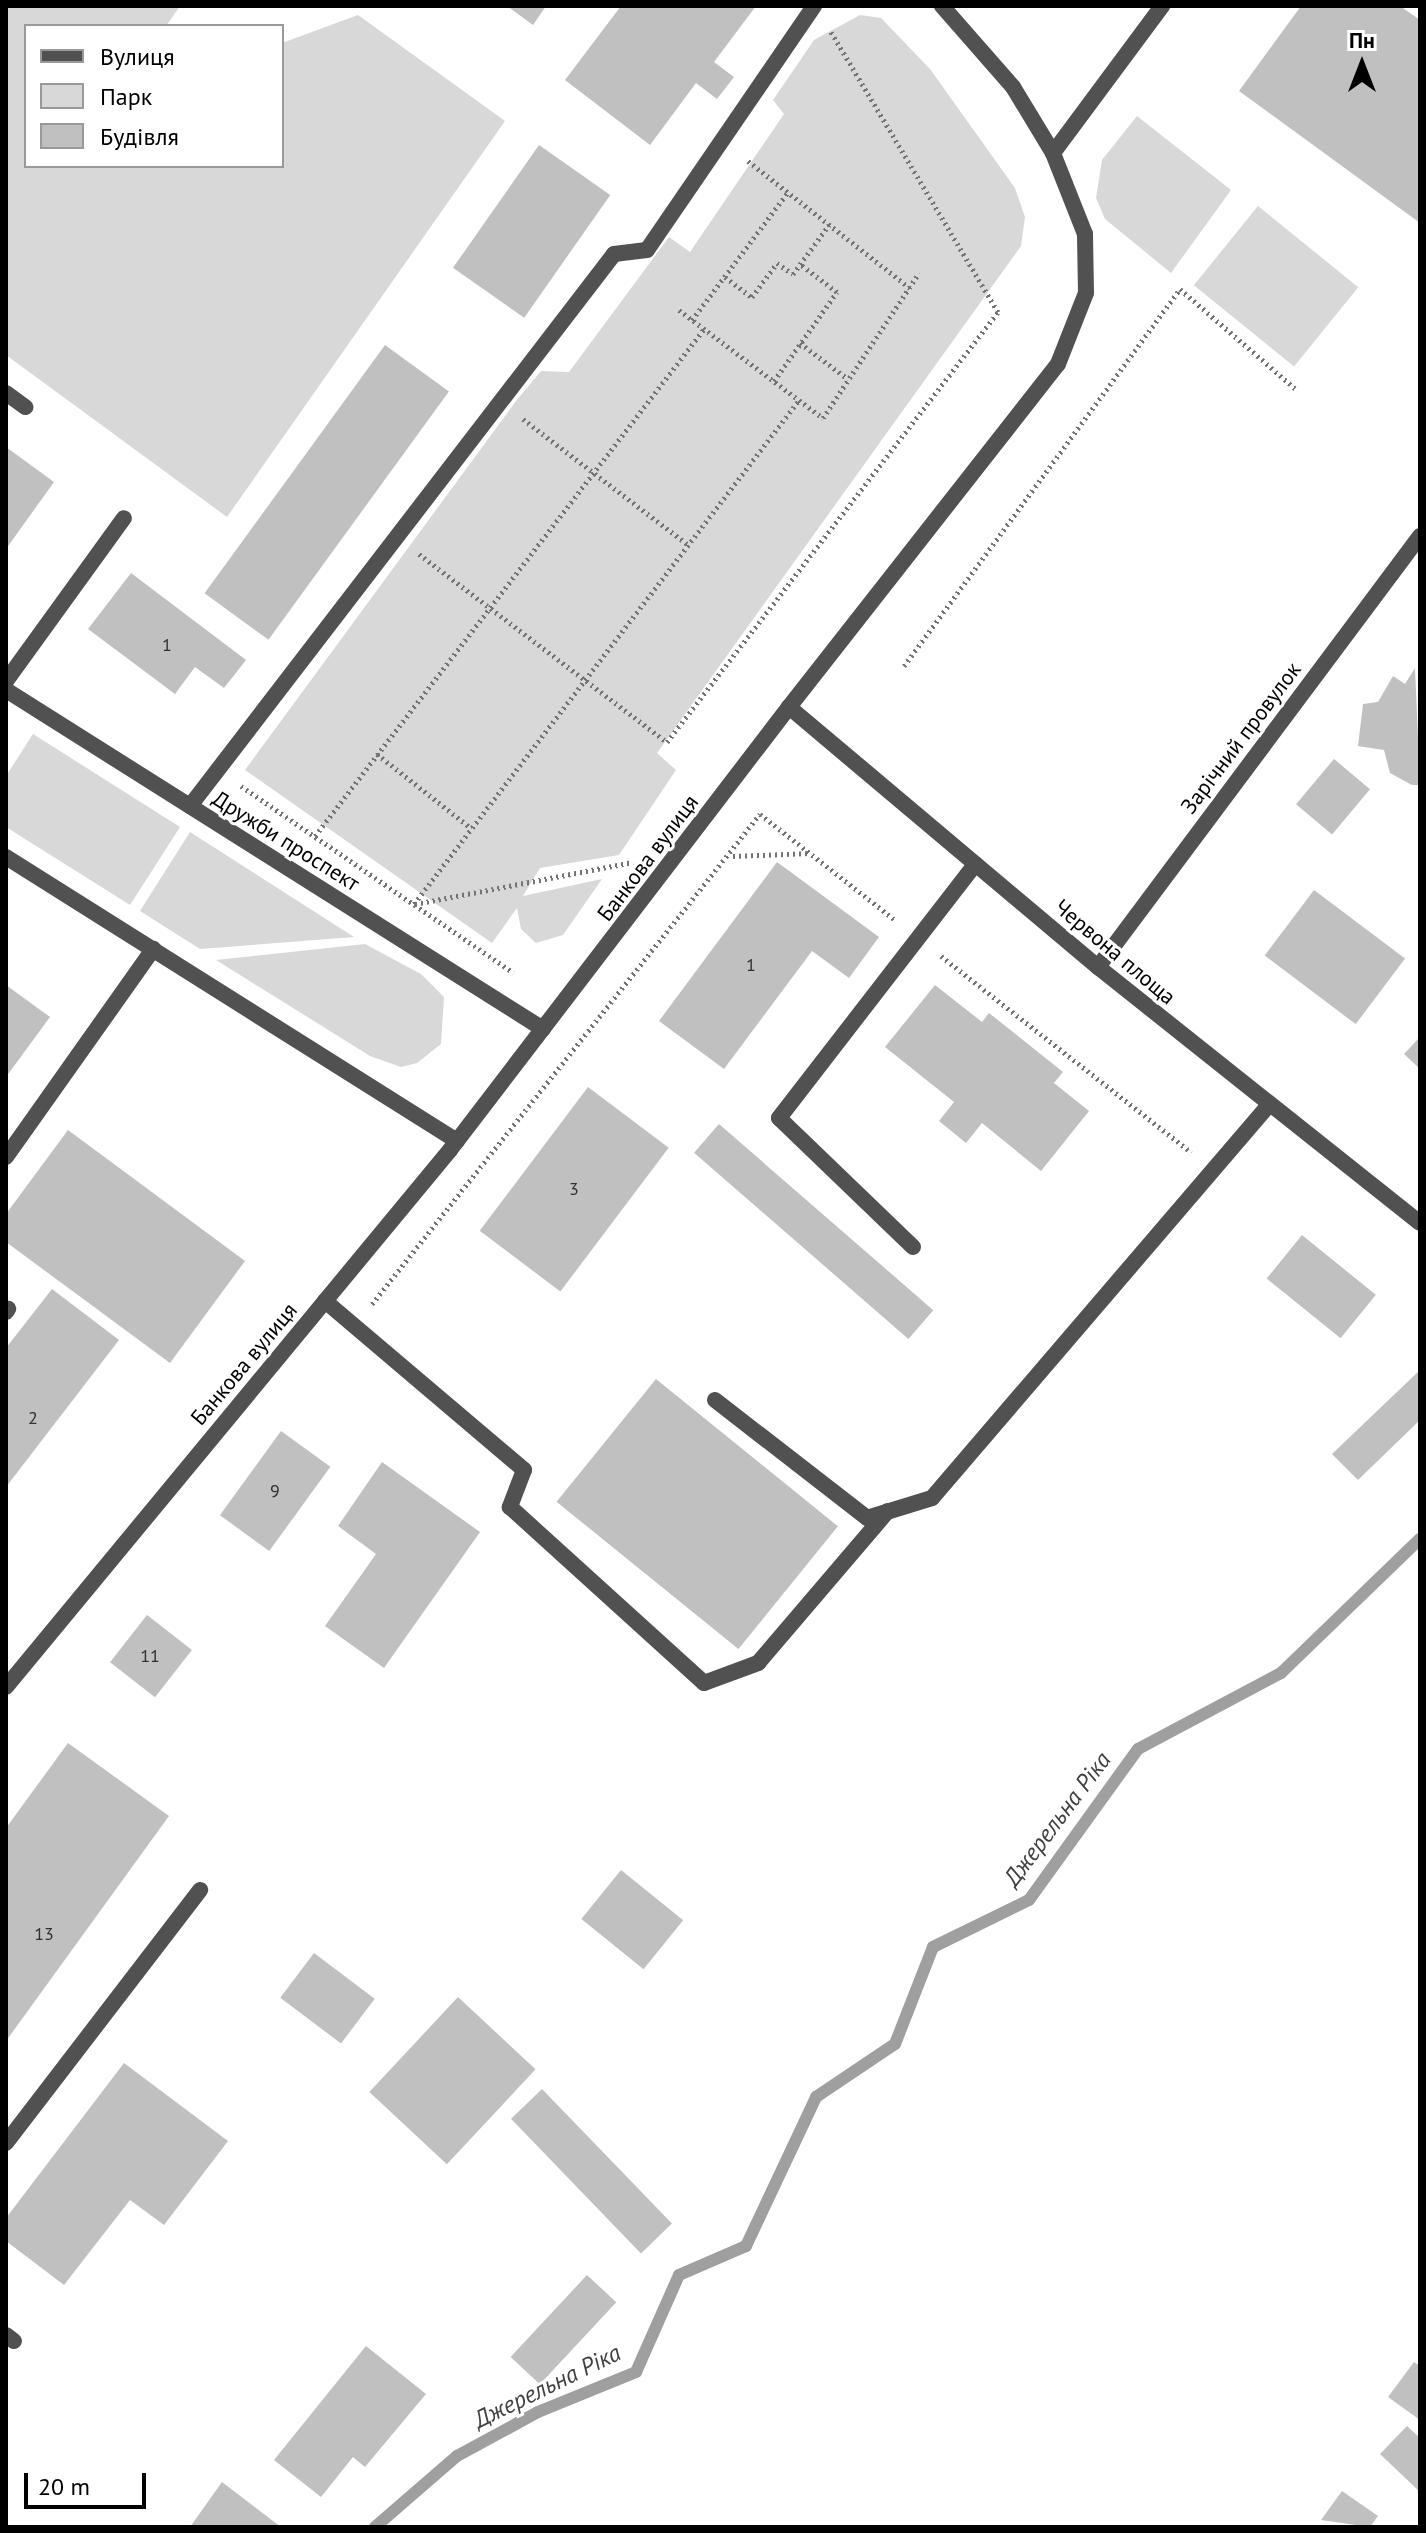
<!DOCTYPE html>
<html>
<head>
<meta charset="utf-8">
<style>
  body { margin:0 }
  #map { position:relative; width:1426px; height:2533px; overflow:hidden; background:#fff; font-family:"PT Sans",sans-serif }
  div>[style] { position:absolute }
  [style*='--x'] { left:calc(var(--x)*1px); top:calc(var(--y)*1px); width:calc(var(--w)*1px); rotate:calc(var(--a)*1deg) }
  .green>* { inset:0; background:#d8d8d8; transform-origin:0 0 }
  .stream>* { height:12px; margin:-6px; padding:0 6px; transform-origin:6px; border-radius:6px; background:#9f9f9f }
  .building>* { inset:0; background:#c0c0c0; transform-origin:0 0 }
  .path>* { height:5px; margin-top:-2.5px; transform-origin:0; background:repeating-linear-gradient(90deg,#737373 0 2px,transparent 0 6px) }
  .service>* { height:16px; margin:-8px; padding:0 8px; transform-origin:8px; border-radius:8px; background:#515151 }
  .minor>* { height:16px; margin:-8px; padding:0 8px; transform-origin:8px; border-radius:8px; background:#515151 }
  .tertiary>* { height:16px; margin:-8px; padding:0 8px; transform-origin:8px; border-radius:8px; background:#515151 }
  span { translate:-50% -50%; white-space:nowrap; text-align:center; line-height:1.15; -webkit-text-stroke:6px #fff; paint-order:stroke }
  .number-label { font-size:18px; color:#303030 }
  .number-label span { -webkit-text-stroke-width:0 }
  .street-label { font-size:22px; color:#000 }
  .water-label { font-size:24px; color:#404040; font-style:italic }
  .frame { position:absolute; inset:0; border:8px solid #000; pointer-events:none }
  .legend { position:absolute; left:24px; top:24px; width:260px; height:144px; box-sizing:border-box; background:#fff; border:2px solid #999; margin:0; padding:10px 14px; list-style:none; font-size:24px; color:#000 }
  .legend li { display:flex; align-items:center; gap:16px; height:40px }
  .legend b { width:40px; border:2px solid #999 }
  .north { position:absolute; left:1322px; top:24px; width:80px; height:80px; -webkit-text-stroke:6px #fff; paint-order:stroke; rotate:0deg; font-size:22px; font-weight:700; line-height:32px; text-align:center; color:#000 }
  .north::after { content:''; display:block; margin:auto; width:28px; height:36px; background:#000; clip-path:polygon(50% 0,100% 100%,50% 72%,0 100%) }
  .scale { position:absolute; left:24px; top:2473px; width:122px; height:36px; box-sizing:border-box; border:4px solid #000; border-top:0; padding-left:10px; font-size:24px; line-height:28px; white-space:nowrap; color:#000; -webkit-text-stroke:6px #fff; paint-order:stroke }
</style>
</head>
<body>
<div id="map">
  <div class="green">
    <i style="clip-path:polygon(6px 6px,180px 6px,166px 26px,26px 26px,26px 166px,282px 166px,282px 43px,358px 15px,505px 121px,227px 517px,6px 355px)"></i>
    <i style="clip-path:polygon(860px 15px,881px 18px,930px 69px,1015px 188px,1025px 217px,1021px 246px,657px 753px,676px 770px,619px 855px,540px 868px,523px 896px,602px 879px,563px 935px,536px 943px,521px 929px,517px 908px,492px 943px,245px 770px,516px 401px,541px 371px,569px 372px,669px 237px,690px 252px,784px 114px,773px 100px,814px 40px)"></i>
    <i style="clip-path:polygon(1137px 116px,1231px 190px,1171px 273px,1105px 219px,1096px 198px,1102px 160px)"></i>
    <i style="left:1258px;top:206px;width:129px;height:102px;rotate:39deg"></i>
    <i style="clip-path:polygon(33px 734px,180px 827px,130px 905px,6px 827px,6px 776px)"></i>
    <i style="clip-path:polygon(190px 832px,354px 937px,200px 949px,140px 911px)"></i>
    <i style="clip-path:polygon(365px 944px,421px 974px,444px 997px,441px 1044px,417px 1063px,401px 1067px,370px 1056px,216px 960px)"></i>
  </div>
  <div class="stream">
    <i style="--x:375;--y:2527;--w:108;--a:-40.9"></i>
    <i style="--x:457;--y:2456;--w:92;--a:-28.5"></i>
    <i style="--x:538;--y:2412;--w:106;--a:-22.2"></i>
    <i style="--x:636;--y:2372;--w:106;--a:-66.1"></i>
    <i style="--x:679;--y:2275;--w:73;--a:-23.4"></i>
    <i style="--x:746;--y:2246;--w:165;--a:-64.8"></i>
    <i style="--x:816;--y:2097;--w:95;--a:-33.9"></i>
    <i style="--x:895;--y:2044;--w:104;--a:-68.6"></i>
    <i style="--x:933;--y:1947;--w:107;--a:-26.1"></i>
    <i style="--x:1029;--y:1900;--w:186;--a:-54.2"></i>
    <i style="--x:1138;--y:1749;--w:162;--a:-28"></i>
    <i style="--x:1281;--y:1673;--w:193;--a:-44"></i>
  </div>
  <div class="building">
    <i style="clip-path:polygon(507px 6px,546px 6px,533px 25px)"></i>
    <i style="clip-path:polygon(621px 6px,756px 6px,714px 62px,734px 77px,717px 99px,696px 83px,650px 145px,565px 80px)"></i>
    <i style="clip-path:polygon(1301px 6px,1400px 6px,1420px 20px,1420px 223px,1239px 91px)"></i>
    <i style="left:539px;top:145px;width:87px;height:150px;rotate:35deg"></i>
    <i style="left:385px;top:345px;width:79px;height:307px;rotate:36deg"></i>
    <i style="clip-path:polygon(6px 447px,54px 482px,6px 549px)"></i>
    <i style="clip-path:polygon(131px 573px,246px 660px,224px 688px,195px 667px,175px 694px,88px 629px)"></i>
    <i style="clip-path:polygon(1415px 668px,1420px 785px,1412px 785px,1390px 773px,1384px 750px,1358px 746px,1363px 704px,1378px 702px,1393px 676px,1405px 684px)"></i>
    <i style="left:1334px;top:759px;width:47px;height:59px;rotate:40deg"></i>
    <i style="clip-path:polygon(777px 862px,879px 937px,849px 978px,812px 951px,724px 1069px,659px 1021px)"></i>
    <i style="left:1314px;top:890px;width:114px;height:82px;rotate:37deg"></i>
    <i style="clip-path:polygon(6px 985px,50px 1017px,6px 1077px)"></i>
    <i style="clip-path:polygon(935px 985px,982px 1022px,989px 1013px,1063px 1072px,1054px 1083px,1089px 1111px,1041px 1171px,982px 1123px,966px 1143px,939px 1121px,954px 1102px,885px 1047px)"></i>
    <i style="clip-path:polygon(1420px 1037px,1420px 1069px,1404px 1054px)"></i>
    <i style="left:588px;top:1087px;width:101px;height:180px;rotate:37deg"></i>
    <i style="left:719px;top:1124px;width:284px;height:38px;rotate:41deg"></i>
    <i style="clip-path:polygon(68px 1130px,245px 1261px,170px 1363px,6px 1242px,6px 1214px)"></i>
    <i style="left:1302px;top:1235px;width:95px;height:56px;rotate:39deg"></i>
    <i style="clip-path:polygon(52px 1289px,119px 1340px,6px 1487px,6px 1348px)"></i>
    <i style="clip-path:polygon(1420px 1370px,1420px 1420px,1358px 1480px,1332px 1454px)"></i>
    <i style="left:656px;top:1379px;width:234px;height:158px;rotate:39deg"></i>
    <i style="left:281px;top:1431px;width:61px;height:104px;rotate:36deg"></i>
    <i style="clip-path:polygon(382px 1462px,480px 1532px,384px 1668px,325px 1626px,376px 1554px,338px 1526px)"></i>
    <i style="left:147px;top:1615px;width:57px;height:60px;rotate:38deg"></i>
    <i style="clip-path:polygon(68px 1743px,169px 1816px,6px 2041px,6px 1828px)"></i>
    <i style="left:621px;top:1870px;width:80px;height:63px;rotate:39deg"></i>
    <i style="left:314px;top:1953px;width:76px;height:56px;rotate:37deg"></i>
    <i style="left:458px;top:1997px;width:106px;height:130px;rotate:43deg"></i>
    <i style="clip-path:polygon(124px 2063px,228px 2141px,164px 2225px,130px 2200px,64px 2285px,6px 2241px,6px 2218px)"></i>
    <i style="left:542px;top:2089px;width:187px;height:43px;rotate:46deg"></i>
    <i style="left:587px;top:2275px;width:40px;height:112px;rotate:43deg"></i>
    <i style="clip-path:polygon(366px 2346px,426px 2394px,365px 2467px,353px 2457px,321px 2497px,274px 2460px)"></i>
    <i style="clip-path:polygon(1414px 2362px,1420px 2366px,1420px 2420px,1388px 2397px)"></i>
    <i style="clip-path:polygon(1407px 2426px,1420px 2438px,1420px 2492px,1380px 2454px)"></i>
    <i style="clip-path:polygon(222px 2482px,281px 2527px,190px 2527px)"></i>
    <i style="clip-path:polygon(1342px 2491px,1378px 2516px,1370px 2527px,1321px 2520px)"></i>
  </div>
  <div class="path">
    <i style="--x:748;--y:161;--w:206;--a:38.1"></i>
    <i style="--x:725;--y:277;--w:34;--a:37"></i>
    <i style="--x:752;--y:297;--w:42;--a:-53.7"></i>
    <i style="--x:777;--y:263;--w:19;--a:35"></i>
    <i style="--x:793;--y:274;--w:61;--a:-53.7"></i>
    <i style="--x:679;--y:310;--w:180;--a:36.9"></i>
    <i style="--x:823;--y:418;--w:174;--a:-56.5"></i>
    <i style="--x:692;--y:320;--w:160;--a:-53.1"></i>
    <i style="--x:800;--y:343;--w:60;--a:36.9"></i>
    <i style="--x:774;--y:381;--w:109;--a:-54.7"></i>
    <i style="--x:837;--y:292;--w:46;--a:-142.9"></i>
    <i style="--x:523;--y:419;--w:206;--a:37.3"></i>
    <i style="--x:419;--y:554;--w:311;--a:37.2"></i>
    <i style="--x:667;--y:742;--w:543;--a:-52.41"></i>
    <i style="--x:998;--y:312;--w:328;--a:-120.8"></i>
    <i style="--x:904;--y:666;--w:467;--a:-53.8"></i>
    <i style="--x:1180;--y:289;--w:155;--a:40.8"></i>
    <i style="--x:377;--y:754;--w:120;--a:38.2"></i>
    <i style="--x:241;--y:786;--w:330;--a:34.4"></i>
    <i style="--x:315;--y:836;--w:639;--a:-52.5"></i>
    <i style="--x:733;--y:856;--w:77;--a:-2.2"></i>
    <i style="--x:414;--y:904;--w:634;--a:-52.62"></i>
    <i style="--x:415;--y:904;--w:222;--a:-10.9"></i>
    <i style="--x:941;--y:956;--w:318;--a:38.1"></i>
    <i style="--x:372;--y:1304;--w:625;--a:-51.63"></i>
    <i style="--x:760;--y:814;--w:172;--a:38.1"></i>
  </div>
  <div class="service">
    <i style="--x:1053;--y:153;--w:183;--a:-53.4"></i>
    <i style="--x:6;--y:393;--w:24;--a:36"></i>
    <i style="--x:6;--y:681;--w:201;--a:-54.1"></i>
    <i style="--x:190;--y:806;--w:696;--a:-52.47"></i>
    <i style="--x:614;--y:254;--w:33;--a:-7"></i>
    <i style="--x:647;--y:250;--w:296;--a:-55.6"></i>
    <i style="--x:6;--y:1157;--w:255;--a:-54.7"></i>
    <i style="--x:913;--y:1247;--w:186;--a:-136.1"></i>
    <i style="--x:779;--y:1118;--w:321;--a:-52.3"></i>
    <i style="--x:325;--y:1301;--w:261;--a:40.3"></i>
    <i style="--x:524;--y:1470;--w:40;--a:111"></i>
    <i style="--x:510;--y:1507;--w:262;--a:42.2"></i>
    <i style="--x:704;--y:1683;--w:58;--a:-20.3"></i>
    <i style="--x:758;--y:1663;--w:200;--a:-49.5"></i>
    <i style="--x:6;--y:1312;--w:4;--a:-56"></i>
    <i style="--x:715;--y:1400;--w:192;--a:37.8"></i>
    <i style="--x:867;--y:1518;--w:68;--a:-17.1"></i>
    <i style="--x:932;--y:1498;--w:516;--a:-49.4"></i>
    <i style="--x:6;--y:2143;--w:319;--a:-52.5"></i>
    <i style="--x:6;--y:2335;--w:10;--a:37"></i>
  </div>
  <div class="minor">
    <i style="--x:6;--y:690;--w:635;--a:32.26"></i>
    <i style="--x:789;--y:707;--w:436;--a:-51.9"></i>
    <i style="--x:1058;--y:364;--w:76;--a:-68.5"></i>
    <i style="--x:1086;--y:293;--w:59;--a:-91"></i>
    <i style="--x:1085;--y:234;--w:87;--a:-111.6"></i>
    <i style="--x:1053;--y:153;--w:77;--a:-121.2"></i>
    <i style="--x:1013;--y:87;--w:108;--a:-131.2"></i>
    <i style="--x:6;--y:857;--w:533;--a:32.2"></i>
    <i style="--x:1098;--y:967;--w:538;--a:-53.24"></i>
  </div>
  <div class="tertiary">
    <i style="--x:6;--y:1687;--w:697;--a:-50.42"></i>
    <i style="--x:450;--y:1150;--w:558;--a:-52.58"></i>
    <i style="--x:789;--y:707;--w:404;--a:40.1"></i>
    <i style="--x:1098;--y:967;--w:411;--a:38.5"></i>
  </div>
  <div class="number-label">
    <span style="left:167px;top:645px">1</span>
    <span style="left:751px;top:965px">1</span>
    <span style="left:574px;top:1189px">3</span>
    <span style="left:33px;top:1418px">2</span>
    <span style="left:275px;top:1491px">9</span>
    <span style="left:150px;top:1656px">11</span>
    <span style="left:44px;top:1934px">13</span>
  </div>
  <div class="street-label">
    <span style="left:1241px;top:738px;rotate:-53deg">Зарічний провулок</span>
    <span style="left:286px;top:841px;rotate:32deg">Дружби проспект</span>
    <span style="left:648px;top:858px;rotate:-53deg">Банкова вулиця</span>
    <span style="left:1115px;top:952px;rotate:40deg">Червона площа</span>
    <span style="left:244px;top:1364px;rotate:-50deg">Банкова вулиця</span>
  </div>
  <div class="water-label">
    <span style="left:1057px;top:1819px;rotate:-53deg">Джерельна Ріка</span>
    <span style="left:547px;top:2386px;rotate:-26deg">Джерельна Ріка</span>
  </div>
  <div class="frame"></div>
  <ul class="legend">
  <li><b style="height:10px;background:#515151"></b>Вулиця</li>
  <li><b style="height:22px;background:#d8d8d8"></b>Парк</li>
  <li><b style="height:22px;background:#c0c0c0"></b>Будівля</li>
  </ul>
  <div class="north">Пн</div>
  <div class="scale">20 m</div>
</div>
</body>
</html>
